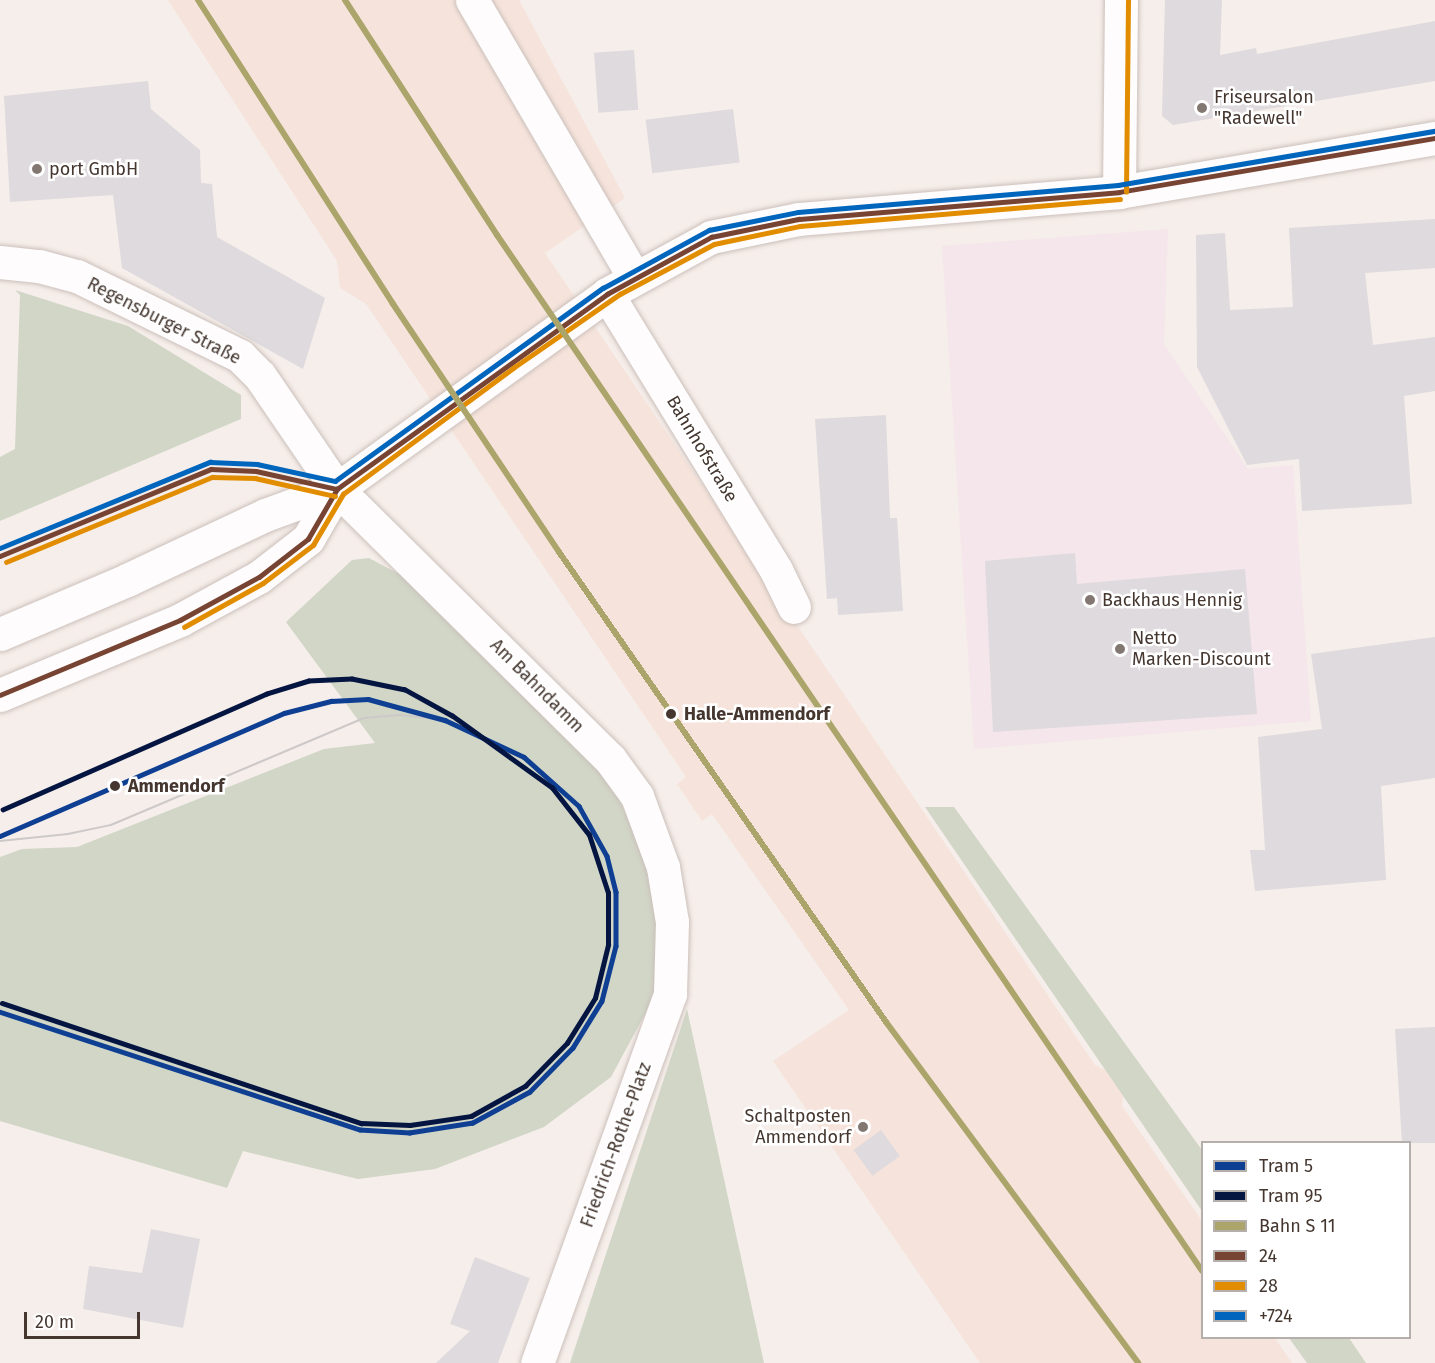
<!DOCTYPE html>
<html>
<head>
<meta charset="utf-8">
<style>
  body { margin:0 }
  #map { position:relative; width:1435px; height:1363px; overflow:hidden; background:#f6eeea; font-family:"Fira Sans",sans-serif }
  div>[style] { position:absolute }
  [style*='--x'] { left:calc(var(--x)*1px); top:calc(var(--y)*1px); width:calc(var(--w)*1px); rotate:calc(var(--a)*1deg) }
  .commercial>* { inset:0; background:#f5e6eb }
  .built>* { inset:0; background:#f6e4dc }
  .green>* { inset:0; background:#d1d6c7 }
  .building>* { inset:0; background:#dedadd; transform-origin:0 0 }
  .roads { filter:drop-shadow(0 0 2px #cbc0bb) drop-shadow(0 0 2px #cbc0bb) }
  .minor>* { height:33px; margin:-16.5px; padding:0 16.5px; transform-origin:16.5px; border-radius:16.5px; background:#fefcfc }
  .tertiary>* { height:33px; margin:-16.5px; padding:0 16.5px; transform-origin:16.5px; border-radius:16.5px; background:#fefcfc }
  .secondary>* { height:33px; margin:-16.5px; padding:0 16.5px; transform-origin:16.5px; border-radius:16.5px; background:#fefcfc }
  .tram>* { height:1.5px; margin:-0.75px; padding:0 0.75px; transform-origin:0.75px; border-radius:0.75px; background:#ccc9c8 }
  .bus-1>* { height:4.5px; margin:-2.25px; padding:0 2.25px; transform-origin:2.25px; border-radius:2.25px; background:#774332 }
  .bus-2>* { height:4.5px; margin:-2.25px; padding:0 2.25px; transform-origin:2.25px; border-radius:2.25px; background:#e28d00 }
  .bus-3>* { height:4.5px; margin:-2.25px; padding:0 2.25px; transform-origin:2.25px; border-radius:2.25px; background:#0065bd }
  .rail-1>* { height:6px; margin:-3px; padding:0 3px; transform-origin:3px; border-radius:3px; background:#aba56b }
  .tram-1>* { height:4.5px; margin:-2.25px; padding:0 2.25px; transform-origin:2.25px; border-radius:2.25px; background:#0f3f93 }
  .tram-2>* { height:4.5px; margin:-2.25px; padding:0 2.25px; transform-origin:2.25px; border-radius:2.25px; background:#051541 }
  .dots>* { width:16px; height:16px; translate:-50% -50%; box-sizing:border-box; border:3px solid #fff; border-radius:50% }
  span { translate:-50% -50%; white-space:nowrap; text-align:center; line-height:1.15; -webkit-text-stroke:5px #fff; paint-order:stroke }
  .poi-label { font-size:18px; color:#453730 }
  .left { translate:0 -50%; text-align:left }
  .right { translate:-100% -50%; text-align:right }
  .street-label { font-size:18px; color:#453730 }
  .stop-label { font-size:18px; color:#453730; font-weight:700 }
  .legend { position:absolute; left:1201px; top:1141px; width:210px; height:198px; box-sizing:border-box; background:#fff; border:2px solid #b5afac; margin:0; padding:8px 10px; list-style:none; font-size:18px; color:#453730 }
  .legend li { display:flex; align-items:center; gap:12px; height:30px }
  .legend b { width:30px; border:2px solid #b5afac }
  .scale { position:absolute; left:24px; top:1312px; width:116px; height:27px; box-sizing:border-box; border:3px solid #453730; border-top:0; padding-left:8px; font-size:18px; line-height:21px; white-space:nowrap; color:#453730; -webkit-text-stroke:4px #fff; paint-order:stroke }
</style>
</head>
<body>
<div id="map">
  <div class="commercial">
    <i style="clip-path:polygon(1168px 229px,1164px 344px,1248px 469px,1293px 465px,1311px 721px,974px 749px,942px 246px)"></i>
  </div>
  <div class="built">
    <i style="clip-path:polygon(168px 0,519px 0,625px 198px,545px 253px,1095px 1065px,1109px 1072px,1124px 1092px,1122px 1106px,1202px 1221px,1202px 1338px,1275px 1338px,1292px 1363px,980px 1363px,773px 1061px,849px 1010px,712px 814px,702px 821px,677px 784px,686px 777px,366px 304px,340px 288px,337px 261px)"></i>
  </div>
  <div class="green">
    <i style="clip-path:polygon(15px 290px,128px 326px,241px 395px,241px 419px,0 521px,0 457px,15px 449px,20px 295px)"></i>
    <i style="clip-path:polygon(369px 558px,410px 580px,614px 787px,647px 863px,659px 926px,657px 992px,611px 1077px,544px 1127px,435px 1169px,358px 1179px,243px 1151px,227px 1188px,0 1121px,0 857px,22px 849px,77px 847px,324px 749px,375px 743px,286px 622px,352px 560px)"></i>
    <i style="clip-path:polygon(925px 807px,954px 807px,1202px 1150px,1202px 1211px)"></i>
    <i style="clip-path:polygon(687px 1009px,764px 1363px,570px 1363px)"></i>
    <i style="clip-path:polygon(1289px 1338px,1349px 1338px,1366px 1363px,1307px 1363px)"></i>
  </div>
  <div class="building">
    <i style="clip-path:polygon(1165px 0,1222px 0,1220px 55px,1256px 48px,1257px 54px,1435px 21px,1435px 81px,1173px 125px,1162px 116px)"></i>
    <i style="left:634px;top:50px;width:60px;height:40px;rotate:86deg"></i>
    <i style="clip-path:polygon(148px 81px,151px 109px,200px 150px,201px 183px,212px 184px,217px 237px,325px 298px,303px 369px,122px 268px,113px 195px,10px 202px,4px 96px)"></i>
    <i style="left:733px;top:109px;width:54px;height:88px;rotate:83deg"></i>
    <i style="clip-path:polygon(1435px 219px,1435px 268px,1365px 273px,1373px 345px,1435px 337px,1435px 391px,1404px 396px,1412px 504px,1302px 511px,1299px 459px,1247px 465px,1197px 367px,1196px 235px,1225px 233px,1230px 310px,1293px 307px,1289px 228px)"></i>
    <i style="clip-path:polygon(886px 415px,890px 518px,897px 518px,903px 611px,838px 615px,837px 598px,827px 599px,815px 419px)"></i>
    <i style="clip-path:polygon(1075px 553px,1077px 584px,1245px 569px,1257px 714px,993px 732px,985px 561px)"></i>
    <i style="clip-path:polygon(1435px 637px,1435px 778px,1381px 786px,1386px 880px,1255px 891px,1250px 850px,1265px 850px,1258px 737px,1322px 729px,1311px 654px)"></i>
    <i style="clip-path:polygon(1435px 1027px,1435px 1143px,1402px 1143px,1395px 1029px)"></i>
    <i style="left:881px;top:1130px;width:32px;height:34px;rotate:54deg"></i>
    <i style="clip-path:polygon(151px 1229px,200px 1239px,183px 1328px,83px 1309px,89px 1266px,142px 1273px)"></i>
    <i style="clip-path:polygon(475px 1257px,529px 1278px,531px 1275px,498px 1363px,436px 1363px,470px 1331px,450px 1324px)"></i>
  </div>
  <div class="roads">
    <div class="minor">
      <i style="--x:472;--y:0;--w:321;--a:59.7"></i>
      <i style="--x:0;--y:262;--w:39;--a:6"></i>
      <i style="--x:39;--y:266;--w:39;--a:15"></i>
      <i style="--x:77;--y:276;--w:182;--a:26.1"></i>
      <i style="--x:240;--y:356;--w:28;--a:45"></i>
      <i style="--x:260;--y:376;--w:137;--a:55.7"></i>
      <i style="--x:337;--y:489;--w:384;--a:44.7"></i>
      <i style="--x:610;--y:759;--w:46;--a:53.9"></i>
      <i style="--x:637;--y:796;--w:76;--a:69.9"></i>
      <i style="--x:663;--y:867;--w:56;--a:80.7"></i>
      <i style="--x:672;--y:922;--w:72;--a:91.6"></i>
      <i style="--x:670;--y:994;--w:392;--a:109.8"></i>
      <i style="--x:607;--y:294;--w:324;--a:58.5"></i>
      <i style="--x:776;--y:570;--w:41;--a:64.1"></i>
    </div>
    <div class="tertiary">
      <i style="--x:1119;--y:192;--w:192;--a:-89.4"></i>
    </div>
    <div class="secondary">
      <i style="--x:0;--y:634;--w:138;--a:-23"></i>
      <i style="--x:127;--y:580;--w:153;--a:-25.2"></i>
      <i style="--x:265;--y:515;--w:77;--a:-19.9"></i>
      <i style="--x:337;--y:489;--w:333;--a:-35.8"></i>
      <i style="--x:607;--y:294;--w:119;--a:-28.7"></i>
      <i style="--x:711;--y:237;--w:90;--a:-11.6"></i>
      <i style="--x:799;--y:219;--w:321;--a:-4.8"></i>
      <i style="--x:1119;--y:192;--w:321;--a:-9.7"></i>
      <i style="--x:0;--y:695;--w:195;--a:-22.6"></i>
      <i style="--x:180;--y:620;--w:90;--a:-28.6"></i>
      <i style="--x:259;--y:577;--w:62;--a:-37.8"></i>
      <i style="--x:308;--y:539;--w:58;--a:-59.9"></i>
    </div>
  </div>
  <div class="tram">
    <i style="--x:0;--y:841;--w:68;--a:-5.9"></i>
    <i style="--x:68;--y:834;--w:44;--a:-11.8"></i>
    <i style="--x:111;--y:825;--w:275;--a:-22.9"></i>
    <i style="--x:364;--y:718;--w:37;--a:-5"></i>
    <i style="--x:401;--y:715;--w:44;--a:6.5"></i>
  </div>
  <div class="bus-1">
    <i style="--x:0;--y:556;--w:228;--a:-22.4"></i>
    <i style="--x:211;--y:469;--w:45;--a:2.5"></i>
    <i style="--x:256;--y:471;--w:83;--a:12.5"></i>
    <i style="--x:0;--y:695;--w:195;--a:-22.6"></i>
    <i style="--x:180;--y:620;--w:90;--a:-28.6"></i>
    <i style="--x:259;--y:577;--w:62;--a:-37.8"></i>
    <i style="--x:308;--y:539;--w:58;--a:-59.9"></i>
    <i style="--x:337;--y:489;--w:333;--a:-35.8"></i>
    <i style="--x:607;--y:294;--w:119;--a:-28.7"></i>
    <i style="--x:711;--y:237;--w:90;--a:-11.6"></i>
    <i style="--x:799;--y:219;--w:321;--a:-4.8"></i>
    <i style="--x:1119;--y:192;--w:321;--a:-9.7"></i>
  </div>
  <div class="bus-2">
    <i style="--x:1126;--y:192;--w:192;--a:-89.4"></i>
    <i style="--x:6;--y:562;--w:223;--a:-22.4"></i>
    <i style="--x:212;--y:477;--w:43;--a:1.3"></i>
    <i style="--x:255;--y:478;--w:82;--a:12.7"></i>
    <i style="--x:184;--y:627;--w:90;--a:-29.1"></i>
    <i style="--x:263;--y:583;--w:63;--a:-37.2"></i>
    <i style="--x:313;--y:545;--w:59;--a:-59.5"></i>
    <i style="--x:343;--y:494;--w:212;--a:-36.5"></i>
    <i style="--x:513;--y:368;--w:130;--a:-34.7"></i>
    <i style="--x:620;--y:294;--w:106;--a:-28"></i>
    <i style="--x:714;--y:244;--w:88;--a:-11.8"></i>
    <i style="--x:800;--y:226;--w:321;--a:-4.8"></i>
  </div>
  <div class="bus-3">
    <i style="--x:0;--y:548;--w:227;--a:-22.3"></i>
    <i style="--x:210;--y:462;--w:47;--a:2.4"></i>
    <i style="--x:257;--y:464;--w:80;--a:12.3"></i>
    <i style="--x:335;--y:481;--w:330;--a:-35.8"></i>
    <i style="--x:603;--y:288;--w:121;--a:-28.7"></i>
    <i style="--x:709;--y:230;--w:91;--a:-11.4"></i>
    <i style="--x:798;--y:212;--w:321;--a:-4.8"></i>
    <i style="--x:1118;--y:185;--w:321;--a:-9.7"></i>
  </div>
  <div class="rail-1">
    <i style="--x:198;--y:0;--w:361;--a:57.3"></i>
    <i style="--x:393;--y:304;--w:298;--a:56.2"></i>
    <i style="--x:559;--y:552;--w:573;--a:55.17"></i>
    <i style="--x:886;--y:1022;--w:424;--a:53.5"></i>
    <i style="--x:345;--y:0;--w:280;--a:57.1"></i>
    <i style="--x:497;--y:235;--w:1253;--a:55.76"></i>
  </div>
  <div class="tram-1">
    <i style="--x:0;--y:836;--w:309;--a:-23.4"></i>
    <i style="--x:284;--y:713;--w:49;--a:-14.3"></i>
    <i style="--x:331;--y:701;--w:37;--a:-3"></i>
    <i style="--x:368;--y:699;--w:80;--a:15.3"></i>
    <i style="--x:445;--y:720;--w:87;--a:25.1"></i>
    <i style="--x:524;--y:757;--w:74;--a:41.7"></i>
    <i style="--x:579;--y:806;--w:57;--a:60.8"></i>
    <i style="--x:607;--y:856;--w:37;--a:76"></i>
    <i style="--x:616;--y:892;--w:54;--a:90"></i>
    <i style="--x:616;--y:946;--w:57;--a:104.3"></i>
    <i style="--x:602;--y:1001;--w:55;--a:121.7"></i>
    <i style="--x:573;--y:1048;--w:62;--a:134.3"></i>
    <i style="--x:530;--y:1092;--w:65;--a:151.5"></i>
    <i style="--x:473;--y:1123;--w:64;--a:171"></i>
    <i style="--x:410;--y:1133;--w:50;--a:-176.6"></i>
    <i style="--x:360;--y:1130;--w:379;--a:-161.9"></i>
  </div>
  <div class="tram-2">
    <i style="--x:2;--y:1003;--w:379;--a:18.5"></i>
    <i style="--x:361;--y:1123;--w:49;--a:2.3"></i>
    <i style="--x:410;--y:1125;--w:62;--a:-8.4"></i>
    <i style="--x:471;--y:1116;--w:62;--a:-29.1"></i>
    <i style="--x:525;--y:1086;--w:60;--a:-45.7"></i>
    <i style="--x:567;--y:1043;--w:53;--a:-58.1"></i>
    <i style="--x:595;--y:998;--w:55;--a:-76.2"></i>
    <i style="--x:608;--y:945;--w:52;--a:-90"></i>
    <i style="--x:608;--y:893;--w:61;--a:-108.1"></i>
    <i style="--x:589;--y:835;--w:60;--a:-128.2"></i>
    <i style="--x:552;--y:788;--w:123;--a:-144.2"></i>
    <i style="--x:452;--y:716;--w:54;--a:-151"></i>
    <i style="--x:405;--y:690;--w:54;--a:-168.3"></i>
    <i style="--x:352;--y:679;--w:43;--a:177.3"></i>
    <i style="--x:309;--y:681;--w:44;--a:162.8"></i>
    <i style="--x:267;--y:694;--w:288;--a:156.3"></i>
  </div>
  <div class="dots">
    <i style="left:1202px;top:108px;background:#837771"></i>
    <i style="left:37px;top:169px;background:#837771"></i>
    <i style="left:1090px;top:600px;background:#837771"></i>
    <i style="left:1120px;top:649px;background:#837771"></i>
    <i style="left:671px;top:714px;background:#453730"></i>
    <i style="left:115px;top:786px;background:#453730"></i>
    <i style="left:863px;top:1127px;background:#837771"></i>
  </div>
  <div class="poi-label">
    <span class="left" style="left:1214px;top:108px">Friseursalon<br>"Radewell"</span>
    <span class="left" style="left:49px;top:169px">port GmbH</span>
    <span class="left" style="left:1102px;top:600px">Backhaus Hennig</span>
    <span class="left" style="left:1132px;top:649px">Netto<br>Marken-Discount</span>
    <span class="right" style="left:851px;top:1127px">Schaltposten<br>Ammendorf</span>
  </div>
  <div class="street-label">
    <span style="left:164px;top:321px;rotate:27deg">Regensburger Straße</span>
    <span style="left:702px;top:449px;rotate:59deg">Bahnhofstraße</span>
    <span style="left:537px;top:686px;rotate:45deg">Am Bahndamm</span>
    <span style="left:616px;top:1145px;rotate:-70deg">Friedrich-Rothe-Platz</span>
  </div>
  <div class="stop-label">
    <span class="left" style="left:684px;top:714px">Halle-Ammendorf</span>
    <span class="left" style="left:128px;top:786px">Ammendorf</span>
  </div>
  <ul class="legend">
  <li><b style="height:8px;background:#0f3f93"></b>Tram 5</li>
  <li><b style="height:8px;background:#051541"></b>Tram 95</li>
  <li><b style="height:8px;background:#aba56b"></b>Bahn S 11</li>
  <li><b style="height:8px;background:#774332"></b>24</li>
  <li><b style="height:8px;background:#e28d00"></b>28</li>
  <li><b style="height:8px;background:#0065bd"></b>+724</li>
  </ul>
  <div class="scale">20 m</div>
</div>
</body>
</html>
